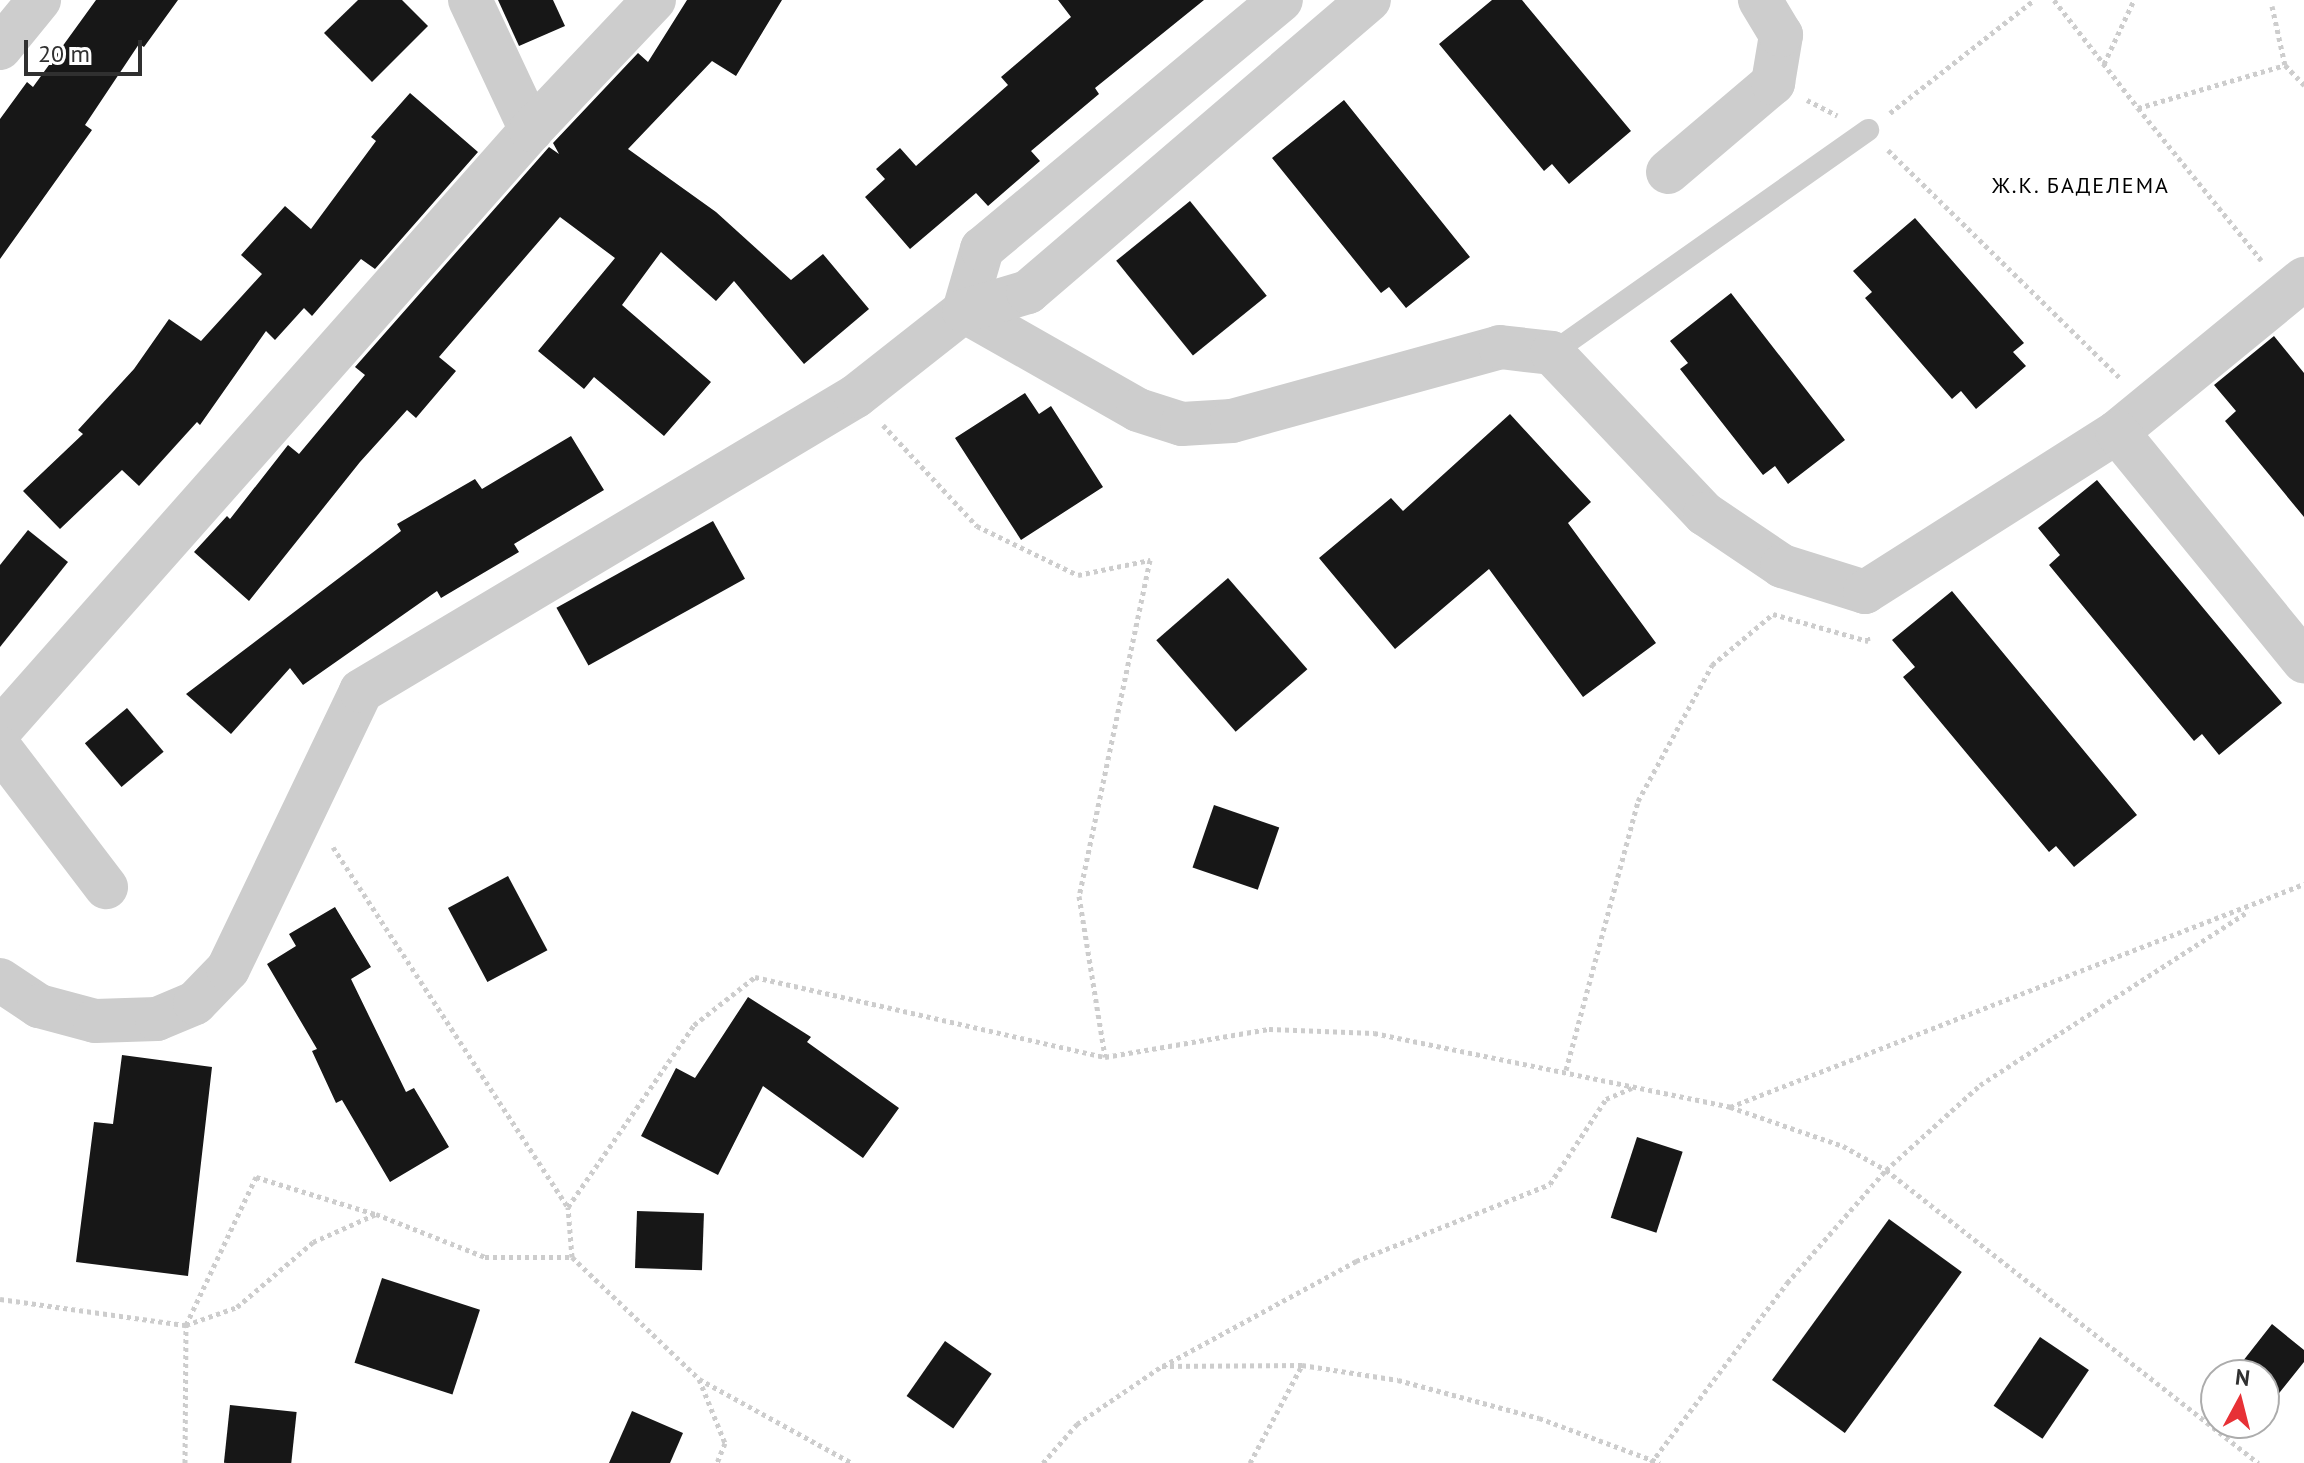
<!DOCTYPE html>
<html>
<head>
<meta charset="utf-8">
<style>
  body { margin:0 }
  #map { position:relative; width:2304px; height:1463px; overflow:hidden; background:#fff; font-family:"PT Sans",sans-serif }
  div>[style] { position:absolute }
  [style*='--x'] { left:calc(var(--x)*1px); top:calc(var(--y)*1px); width:calc(var(--w)*1px); rotate:calc(var(--a)*1deg) }
  .building>* { inset:0; background:#171717; transform-origin:0 0 }
  .path>* { height:5px; margin-top:-2.5px; transform-origin:0; background:repeating-linear-gradient(90deg,#cdcdcd 0 4px,transparent 0 8px) }
  .lane>* { height:22px; margin:-11px; padding:0 11px; transform-origin:11px; border-radius:11px; background:#cdcdcd }
  .street>* { height:44px; margin:-22px; padding:0 22px; transform-origin:22px; border-radius:22px; background:#cdcdcd }
  span { translate:-50% -50%; white-space:nowrap; text-align:center; line-height:1.15; -webkit-text-stroke:8px #fff; paint-order:stroke }
  .neighbourhood-label { font-size:22px; color:#000; letter-spacing:2px }
  .north { position:absolute; left:2200px; top:1359px; width:80px; height:80px; box-sizing:border-box; background:#fff; border:2px solid #acacac; border-radius:50%; rotate:7deg; font-size:22px; font-weight:700; line-height:32px; text-align:center; color:#303030 }
  .north::after { content:''; display:block; margin:auto; width:28px; height:36px; background:#e73136; clip-path:polygon(50% 0,100% 100%,50% 72%,0 100%) }
  .scale { position:absolute; left:24px; top:40px; width:118px; height:36px; box-sizing:border-box; border:4px solid #303030; border-top:0; padding-left:10px; font-size:24px; line-height:28px; white-space:nowrap; color:#303030; -webkit-text-stroke:6px #fff; paint-order:stroke }
</style>
</head>
<body>
<div id="map">
  <div class="building">
    <i style="clip-path:polygon(96px 0,178px 0,144px 47px,139px 44px,85px 125px,92px 130px,0 259px,0 119px,27px 82px,33px 87px)"></i>
    <i style="clip-path:polygon(358px 0,402px 0,428px 26px,372px 82px,324px 33px)"></i>
    <i style="clip-path:polygon(498px 0,553px 0,565px 26px,519px 46px)"></i>
    <i style="clip-path:polygon(687px 0,782px 0,736px 76px,712px 61px,628px 149px,716px 212px,791px 280px,823px 254px,869px 309px,804px 364px,734px 281px,716px 301px,661px 252px,622px 305px,711px 382px,664px 436px,594px 377px,584px 389px,538px 351px,615px 258px,560px 217px,439px 357px,456px 371px,416px 418px,407px 410px,360px 462px,249px 601px,194px 552px,227px 516px,230px 519px,288px 445px,299px 454px,365px 375px,355px 367px,549px 147px,559px 154px,553px 143px,638px 53px,648px 62px)"></i>
    <i style="clip-path:polygon(1058px 0,1204px 0,1095px 88px,1099px 94px,1031px 151px,1040px 161px,988px 206px,976px 193px,910px 249px,865px 197px,885px 179px,876px 169px,900px 148px,916px 166px,1008px 85px,1001px 77px,1071px 17px)"></i>
    <i style="clip-path:polygon(1492px 0,1522px 0,1631px 131px,1569px 184px,1552px 164px,1544px 171px,1439px 44px)"></i>
    <i style="clip-path:polygon(410px 93px,478px 152px,375px 269px,361px 259px,312px 316px,304px 308px,275px 340px,266px 331px,200px 425px,197px 422px,139px 486px,122px 470px,60px 529px,23px 491px,83px 434px,78px 430px,134px 369px,169px 319px,201px 341px,262px 274px,241px 255px,285px 206px,311px 229px,376px 141px,371px 137px)"></i>
    <i style="clip-path:polygon(1344px 100px,1470px 257px,1406px 308px,1389px 287px,1381px 293px,1272px 158px)"></i>
    <i style="left:1190px;top:201px;width:122px;height:95px;rotate:51deg"></i>
    <i style="clip-path:polygon(1915px 218px,2024px 343px,2013px 352px,2026px 366px,1976px 409px,1961px 391px,1952px 399px,1865px 298px,1872px 292px,1853px 271px)"></i>
    <i style="clip-path:polygon(1731px 293px,1845px 440px,1788px 484px,1775px 466px,1763px 475px,1680px 369px,1688px 363px,1670px 341px)"></i>
    <i style="clip-path:polygon(2274px 336px,2304px 373px,2304px 517px,2225px 421px,2236px 411px,2214px 385px)"></i>
    <i style="clip-path:polygon(1025px 393px,1039px 414px,1051px 406px,1103px 487px,1021px 540px,955px 438px)"></i>
    <i style="clip-path:polygon(1510px 414px,1591px 502px,1568px 523px,1656px 643px,1583px 697px,1489px 569px,1395px 649px,1319px 558px,1391px 498px,1403px 511px)"></i>
    <i style="clip-path:polygon(571px 436px,604px 490px,514px 544px,519px 552px,441px 598px,437px 591px,303px 685px,290px 668px,231px 734px,186px 694px,401px 531px,397px 524px,475px 479px,482px 489px)"></i>
    <i style="clip-path:polygon(2097px 480px,2282px 703px,2219px 755px,2202px 734px,2194px 741px,2049px 565px,2060px 555px,2038px 528px)"></i>
    <i style="left:713px;top:521px;width:66px;height:179px;rotate:61deg"></i>
    <i style="clip-path:polygon(28px 530px,68px 562px,0 647px,0 565px)"></i>
    <i style="left:1228px;top:578px;width:121px;height:95px;rotate:49deg"></i>
    <i style="clip-path:polygon(1952px 591px,2137px 815px,2074px 867px,2056px 846px,2049px 852px,1903px 677px,1915px 667px,1892px 640px)"></i>
    <i style="left:127px;top:708px;width:57px;height:55px;rotate:50deg"></i>
    <i style="left:1214px;top:805px;width:69px;height:66px;rotate:19deg"></i>
    <i style="left:508px;top:876px;width:84px;height:68px;rotate:62deg"></i>
    <i style="clip-path:polygon(335px 907px,371px 967px,351px 979px,406px 1092px,414px 1088px,449px 1147px,390px 1182px,342px 1100px,336px 1103px,312px 1051px,317px 1049px,267px 964px,296px 946px,289px 934px)"></i>
    <i style="clip-path:polygon(748px 997px,811px 1037px,807px 1042px,899px 1108px,863px 1158px,763px 1086px,718px 1175px,641px 1136px,676px 1068px,695px 1078px)"></i>
    <i style="clip-path:polygon(122px 1055px,212px 1067px,188px 1276px,76px 1262px,94px 1122px,113px 1124px)"></i>
    <i style="left:1637px;top:1137px;width:48px;height:85px;rotate:18deg"></i>
    <i style="left:637px;top:1211px;width:67px;height:57px;rotate:2deg"></i>
    <i style="left:1889px;top:1219px;width:90px;height:199px;rotate:36deg"></i>
    <i style="left:382px;top:1278px;width:103px;height:89px;rotate:18deg"></i>
    <i style="clip-path:polygon(2272px 1324px,2304px 1350px,2304px 1362px,2264px 1412px,2264px 1375px,2232px 1375px)"></i>
    <i style="left:2040px;top:1337px;width:59px;height:83px;rotate:34deg"></i>
    <i style="left:945px;top:1341px;width:57px;height:67px;rotate:35deg"></i>
    <i style="left:230px;top:1405px;width:67px;height:58px;rotate:6deg"></i>
    <i style="clip-path:polygon(632px 1411px,683px 1433px,670px 1463px,609px 1463px)"></i>
  </div>
  <div class="path">
    <i style="--x:2054;--y:0;--w:137;--a:52.1"></i>
    <i style="--x:2138;--y:108;--w:153;--a:-16.3"></i>
    <i style="--x:2272;--y:6;--w:60;--a:77.6"></i>
    <i style="--x:2285;--y:65;--w:28;--a:46"></i>
    <i style="--x:2104;--y:64;--w:71;--a:-64.9"></i>
    <i style="--x:1807;--y:100;--w:34;--a:27"></i>
    <i style="--x:2138;--y:108;--w:196;--a:51"></i>
    <i style="--x:1890;--y:113;--w:183;--a:-38.1"></i>
    <i style="--x:1888;--y:150;--w:325;--a:44.5"></i>
    <i style="--x:883;--y:425;--w:138;--a:47.1"></i>
    <i style="--x:977;--y:526;--w:112;--a:25.9"></i>
    <i style="--x:1078;--y:575;--w:74;--a:-11.8"></i>
    <i style="--x:1150;--y:560;--w:343;--a:101.9"></i>
    <i style="--x:1079;--y:896;--w:163;--a:80.8"></i>
    <i style="--x:333;--y:847;--w:430;--a:56.9"></i>
    <i style="--x:1566;--y:1070;--w:278;--a:-75"></i>
    <i style="--x:1638;--y:801;--w:155;--a:-61.4"></i>
    <i style="--x:1712;--y:665;--w:80;--a:-39.9"></i>
    <i style="--x:1773;--y:614;--w:99;--a:15.9"></i>
    <i style="--x:1868;--y:641;--w:7;--a:-98"></i>
    <i style="--x:1730;--y:1107;--w:120;--a:19"></i>
    <i style="--x:1843;--y:1146;--w:49;--a:29.2"></i>
    <i style="--x:1886;--y:1170;--w:474;--a:38.2"></i>
    <i style="--x:572;--y:1257;--w:176;--a:43.8"></i>
    <i style="--x:699;--y:1379;--w:69;--a:67.9"></i>
    <i style="--x:725;--y:1443;--w:22;--a:112"></i>
    <i style="--x:0;--y:1299;--w:188;--a:8"></i>
    <i style="--x:186;--y:1325;--w:164;--a:-64.7"></i>
    <i style="--x:256;--y:1177;--w:125;--a:17.3"></i>
    <i style="--x:1163;--y:1366;--w:220;--a:-28.5"></i>
    <i style="--x:1356;--y:1261;--w:209;--a:-21.6"></i>
    <i style="--x:1550;--y:1184;--w:102;--a:-56.6"></i>
    <i style="--x:1606;--y:1099;--w:28;--a:-23"></i>
    <i style="--x:699;--y:1379;--w:175;--a:28.8"></i>
    <i style="--x:185;--y:1463;--w:138;--a:-89.6"></i>
    <i style="--x:186;--y:1325;--w:54;--a:-19.4"></i>
    <i style="--x:237;--y:1307;--w:100;--a:-40.5"></i>
    <i style="--x:313;--y:1242;--w:69;--a:-24"></i>
    <i style="--x:376;--y:1214;--w:117;--a:21.5"></i>
    <i style="--x:485;--y:1257;--w:87;--a:0"></i>
    <i style="--x:572;--y:1257;--w:50;--a:-94.6"></i>
    <i style="--x:568;--y:1207;--w:221;--a:-55.3"></i>
    <i style="--x:694;--y:1025;--w:78;--a:-38.2"></i>
    <i style="--x:755;--y:977;--w:359;--a:12.9"></i>
    <i style="--x:1105;--y:1057;--w:166;--a:-9.7"></i>
    <i style="--x:1269;--y:1029;--w:105;--a:2.2"></i>
    <i style="--x:1374;--y:1033;--w:364;--a:11.7"></i>
    <i style="--x:1730;--y:1107;--w:616;--a:-21.23"></i>
    <i style="--x:1043;--y:1463;--w:52;--a:-48.9"></i>
    <i style="--x:1077;--y:1424;--w:103;--a:-34.3"></i>
    <i style="--x:1162;--y:1366;--w:140;--a:-0.4"></i>
    <i style="--x:1302;--y:1365;--w:97;--a:8.9"></i>
    <i style="--x:1398;--y:1380;--w:146;--a:15.1"></i>
    <i style="--x:1539;--y:1418;--w:129;--a:20.4"></i>
    <i style="--x:1250;--y:1463;--w:111;--a:-62"></i>
    <i style="--x:1651;--y:1463;--w:226;--a:-52.9"></i>
    <i style="--x:1787;--y:1283;--w:150;--a:-48.8"></i>
    <i style="--x:1886;--y:1170;--w:127;--a:-42.1"></i>
    <i style="--x:1980;--y:1085;--w:320;--a:-32.9"></i>
  </div>
  <div class="lane">
    <i style="--x:1552;--y:353;--w:387;--a:-35.2"></i>
  </div>
  <div class="street">
    <i style="--x:470;--y:0;--w:144;--a:64.9"></i>
    <i style="--x:0;--y:48;--w:62;--a:-50.9"></i>
    <i style="--x:1668;--y:172;--w:138;--a:-40.3"></i>
    <i style="--x:1773;--y:83;--w:49;--a:-80.5"></i>
    <i style="--x:1781;--y:35;--w:41;--a:-121"></i>
    <i style="--x:964;--y:311;--w:200;--a:29.6"></i>
    <i style="--x:1138;--y:410;--w:46;--a:17.7"></i>
    <i style="--x:1182;--y:424;--w:50;--a:-3.4"></i>
    <i style="--x:1232;--y:421;--w:278;--a:-15.4"></i>
    <i style="--x:1500;--y:347;--w:52;--a:6.6"></i>
    <i style="--x:1552;--y:353;--w:222;--a:46.5"></i>
    <i style="--x:1705;--y:514;--w:93;--a:34"></i>
    <i style="--x:1782;--y:566;--w:87;--a:17.4"></i>
    <i style="--x:1865;--y:592;--w:299;--a:-32.4"></i>
    <i style="--x:2117;--y:432;--w:242;--a:-39.3"></i>
    <i style="--x:964;--y:311;--w:65;--a:-73.8"></i>
    <i style="--x:982;--y:249;--w:389;--a:-39.8"></i>
    <i style="--x:2117;--y:432;--w:296;--a:50.8"></i>
    <i style="--x:0;--y:730;--w:801;--a:-48.49"></i>
    <i style="--x:531;--y:130;--w:179;--a:-46.6"></i>
    <i style="--x:0;--y:748;--w:175;--a:52.7"></i>
    <i style="--x:0;--y:980;--w:47;--a:33.7"></i>
    <i style="--x:39;--y:1006;--w:58;--a:15"></i>
    <i style="--x:95;--y:1021;--w:62;--a:-1.8"></i>
    <i style="--x:157;--y:1019;--w:41;--a:-22.8"></i>
    <i style="--x:195;--y:1003;--w:47;--a:-45.9"></i>
    <i style="--x:228;--y:969;--w:308;--a:-64.4"></i>
    <i style="--x:361;--y:691;--w:576;--a:-30.79"></i>
    <i style="--x:856;--y:396;--w:137;--a:-38.2"></i>
    <i style="--x:964;--y:311;--w:67;--a:-16.5"></i>
    <i style="--x:1028;--y:292;--w:449;--a:-40.6"></i>
  </div>
  <div class="neighbourhood-label">
    <span style="left:2081px;top:186px">Ж.К. БАДЕЛЕМА</span>
  </div>
  <div class="north">N</div>
  <div class="scale">20 m</div>
</div>
</body>
</html>
